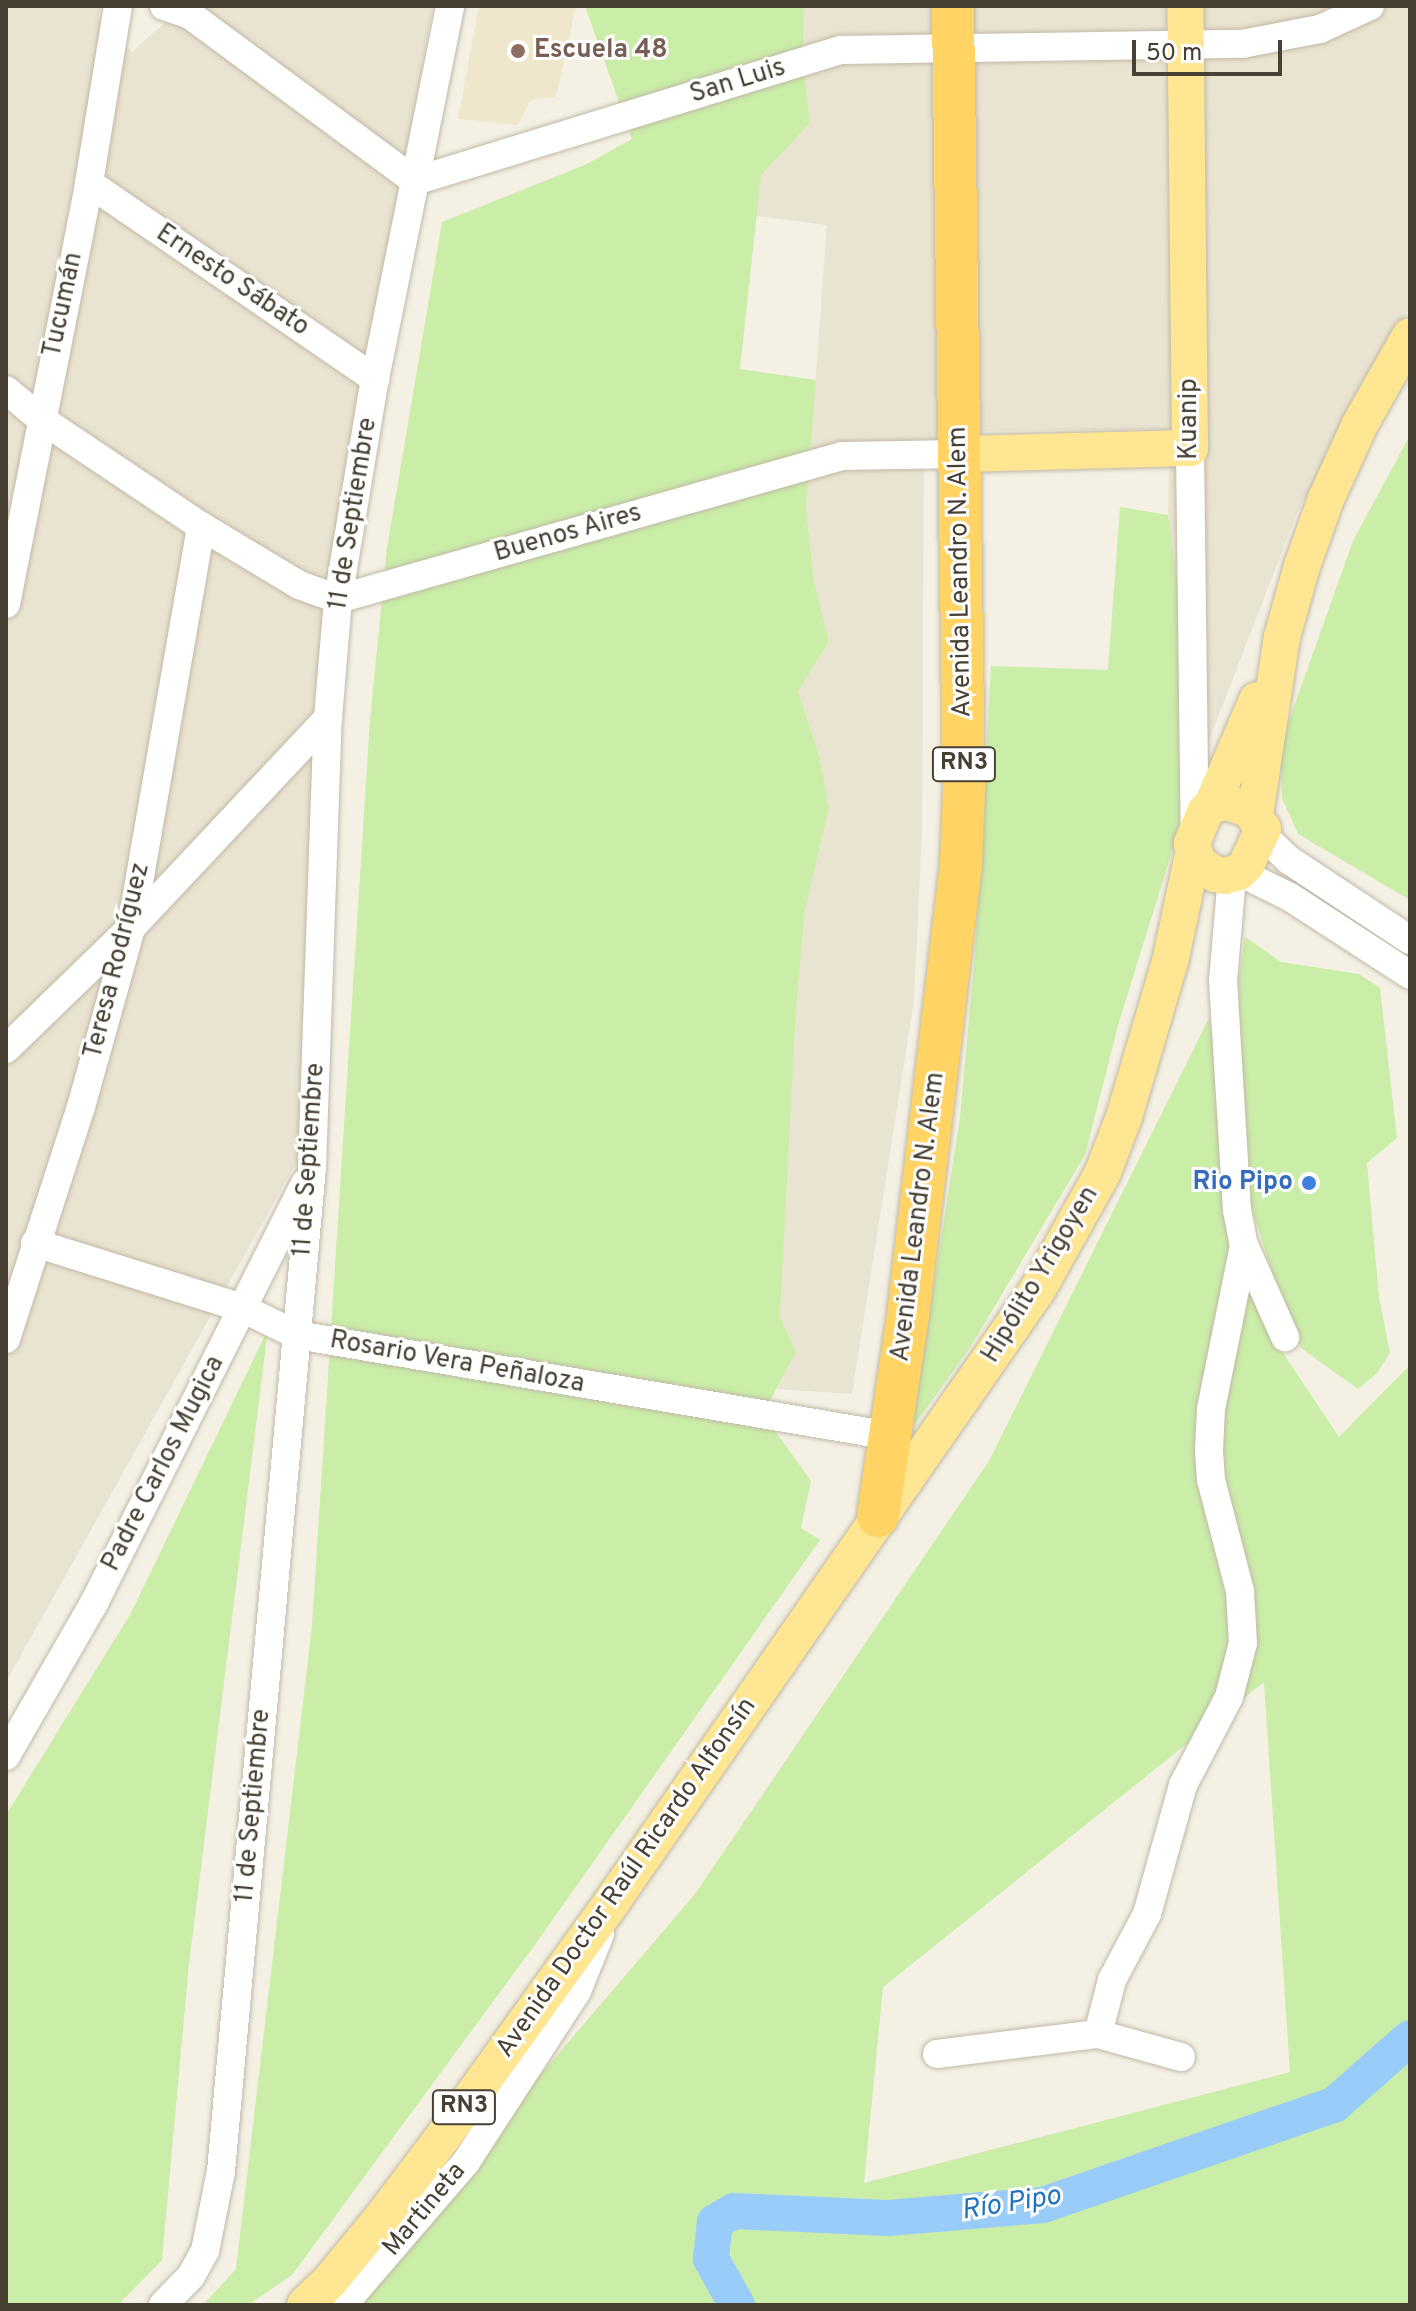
<!DOCTYPE html>
<html>
<head>
<meta charset="utf-8">
<style>
  body { margin:0 }
  #map { position:relative; width:1416px; height:2311px; overflow:hidden; background:#f4f0e4; font-family:Overpass,sans-serif }
  div>[style] { position:absolute }
  [style*='--x'] { left:calc(var(--x)*1px); top:calc(var(--y)*1px); width:calc(var(--w)*1px); rotate:calc(var(--a)*1deg) }
  .residential>* { inset:0; background:#e9e3d1 }
  .education>* { inset:0; background:#efe7cc }
  .green>* { inset:0; background:#caeda8 }
  .river>* { height:36px; margin:-18px; padding:0 18px; transform-origin:18px; border-radius:18px; background:#99ccf8 }
  .roads { filter:drop-shadow(0 0 2px #c0b9a6) drop-shadow(0 0 2px #c0b9a6) }
  .minor>* { height:28px; margin:-14px; padding:0 14px; transform-origin:14px; border-radius:14px; background:#fff }
  .major>* { height:36px; margin:-18px; padding:0 18px; transform-origin:18px; border-radius:18px; background:#ffe692 }
  .highway>* { height:42px; margin:-21px; padding:0 21px; transform-origin:21px; border-radius:21px; background:#ffd464 }
  .dots>* { width:22px; height:22px; translate:-50% -50%; box-sizing:border-box; border:4px solid #fff; border-radius:50% }
  span { translate:-50% -50%; white-space:nowrap; text-align:center; line-height:1.15; -webkit-text-stroke:6px #fff; paint-order:stroke }
  .shield-label span { padding:2px 6px; background:#fff; border:2px solid; border-radius:6px; -webkit-text-stroke-width:0 }
  .shield-label { font-size:24px; color:#474033; font-weight:700 }
  .education-label { font-size:26px; color:#785e54; font-weight:700 }
  .left { translate:0 -50%; text-align:left }
  .street-label { font-size:26px; color:#474033 }
  .shop-label { font-size:26px; color:#366cbe; font-weight:700 }
  .right { translate:-100% -50%; text-align:right }
  .water-label { font-size:28px; color:#2173be; font-style:italic }
  .frame { position:absolute; inset:0; border:8px solid #474033; pointer-events:none }
  .scale { position:absolute; left:1132px; top:40px; width:150px; height:36px; box-sizing:border-box; border:4px solid #474033; border-top:0; padding-left:10px; font-size:24px; line-height:28px; white-space:nowrap; color:#474033; -webkit-text-stroke:6px #fff; paint-order:stroke }
</style>
</head>
<body>
<div id="map">
  <div class="residential">
    <i style="clip-path:polygon(6px 6px,100px 6px,99px 17px,132px 52px,183px 6px,433px 6px,339px 520px,305px 1147px,6px 1682px)"></i>
    <i style="clip-path:polygon(804px 6px,1410px 6px,1410px 307px,1297px 513px,1196px 774px,1168px 515px,1170px 429px,984px 431px,943px 437px,924px 471px,922px 832px,914px 1000px,852px 1394px,777px 1389px,796px 1352px,780px 1317px,796px 1011px,819px 755px,798px 691px,829px 642px,814px 581px,806px 508px,827px 225px,756px 216px,761px 175px,810px 123px,803px 60px)"></i>
  </div>
  <div class="education">
    <i style="clip-path:polygon(479px 6px,576px 6px,556px 97px,531px 100px,517px 125px,458px 119px)"></i>
  </div>
  <div class="green">
    <i style="clip-path:polygon(585px 6px,804px 6px,803px 60px,810px 123px,761px 175px,740px 369px,816px 380px,806px 508px,814px 581px,829px 642px,798px 691px,819px 755px,829px 807px,805px 910px,796px 1011px,780px 1317px,796px 1352px,763px 1414px,811px 1481px,801px 1528px,820px 1540px,539px 1939px,292px 2275px,248px 2305px,203px 2305px,236px 2269px,312px 1626px,370px 720px,387px 548px,442px 222px,585px 165px,632px 139px)"></i>
    <i style="clip-path:polygon(1410px 435px,1410px 900px,1298px 834px,1282px 798px,1280px 746px,1353px 541px)"></i>
    <i style="clip-path:polygon(1120px 507px,1168px 515px,1194px 719px,1196px 774px,1119px 1022px,1085px 1155px,971px 1346px,911px 1430px,960px 1118px,975px 952px,991px 666px,1108px 670px)"></i>
    <i style="clip-path:polygon(1245px 937px,1281px 962px,1359px 974px,1380px 988px,1397px 1138px,1367px 1163px,1379px 1297px,1390px 1353px,1377px 1373px,1358px 1389px,1301px 1348px,1285px 1313px,1250px 1203px,1240px 1050px,1239px 978px)"></i>
    <i style="clip-path:polygon(evenodd,1209px 1018px,1275px 1341px,1339px 1437px,1410px 1365px,1410px 2305px,327px 2305px,466px 2162px,695px 1894px,989px 1461px,1209px 1018px,1264px 1682px,1290px 2072px,864px 2183px,883px 1987px,1264px 1682px)"></i>
    <i style="clip-path:polygon(268px 1329px,189px 1964px,162px 2260px,118px 2305px,6px 2305px,6px 1815px,131px 1613px)"></i>
  </div>
  <div class="river">
    <i style="--x:737;--y:2305;--w:53;--a:-119.5"></i>
    <i style="--x:711;--y:2259;--w:37;--a:-84"></i>
    <i style="--x:715;--y:2222;--w:22;--a:-30"></i>
    <i style="--x:734;--y:2211;--w:154;--a:2.6"></i>
    <i style="--x:888;--y:2218;--w:156;--a:-4.8"></i>
    <i style="--x:1043;--y:2205;--w:308;--a:-19"></i>
    <i style="--x:1334;--y:2105;--w:101;--a:-41.4"></i>
  </div>
  <div class="roads">
    <div class="minor">
      <i style="--x:164;--y:6;--w:28;--a:19"></i>
      <i style="--x:190;--y:15;--w:280;--a:36.4"></i>
      <i style="--x:415;--y:181;--w:446;--a:-17.1"></i>
      <i style="--x:841;--y:50;--w:401;--a:-0.9"></i>
      <i style="--x:1242;--y:44;--w:79;--a:-10.9"></i>
      <i style="--x:1320;--y:29;--w:55;--a:-24.7"></i>
      <i style="--x:89;--y:183;--w:347;--a:34.4"></i>
      <i style="--x:6;--y:390;--w:45;--a:39.6"></i>
      <i style="--x:41;--y:419;--w:192;--a:33.8"></i>
      <i style="--x:201;--y:526;--w:114;--a:31"></i>
      <i style="--x:299;--y:585;--w:41;--a:19.7"></i>
      <i style="--x:338;--y:599;--w:524;--a:-15.84"></i>
      <i style="--x:842;--y:456;--w:118;--a:-1"></i>
      <i style="--x:1190;--y:448;--w:384;--a:89.3"></i>
      <i style="--x:6;--y:604;--w:429;--a:-78.8"></i>
      <i style="--x:89;--y:183;--w:179;--a:-80.7"></i>
      <i style="--x:1263;--y:829;--w:12;--a:66"></i>
      <i style="--x:1268;--y:840;--w:29;--a:44"></i>
      <i style="--x:1289;--y:860;--w:145;--a:33.5"></i>
      <i style="--x:1239;--y:872;--w:57;--a:26.1"></i>
      <i style="--x:1290;--y:897;--w:143;--a:33"></i>
      <i style="--x:1232;--y:876;--w:105;--a:94.9"></i>
      <i style="--x:1223;--y:981;--w:229;--a:86.5"></i>
      <i style="--x:1237;--y:1210;--w:36;--a:79"></i>
      <i style="--x:1244;--y:1245;--w:101;--a:66"></i>
      <i style="--x:6;--y:1049;--w:174;--a:-44.1"></i>
      <i style="--x:131;--y:928;--w:288;--a:-46.8"></i>
      <i style="--x:35;--y:1243;--w:217;--a:17.4"></i>
      <i style="--x:242;--y:1308;--w:61;--a:26.1"></i>
      <i style="--x:297;--y:1335;--w:603;--a:9.65"></i>
      <i style="--x:6;--y:1339;--w:244;--a:-72.1"></i>
      <i style="--x:81;--y:1107;--w:186;--a:-74.4"></i>
      <i style="--x:131;--y:928;--w:408;--a:-80.1"></i>
      <i style="--x:6;--y:1756;--w:177;--a:-60.1"></i>
      <i style="--x:94;--y:1603;--w:470;--a:-63.3"></i>
      <i style="--x:1098;--y:2034;--w:86;--a:15.5"></i>
      <i style="--x:937;--y:2054;--w:162;--a:-7.1"></i>
      <i style="--x:1098;--y:2034;--w:56;--a:-75.5"></i>
      <i style="--x:1112;--y:1980;--w:75;--a:-62.1"></i>
      <i style="--x:1147;--y:1914;--w:134;--a:-74.4"></i>
      <i style="--x:1183;--y:1785;--w:99;--a:-62.4"></i>
      <i style="--x:1229;--y:1697;--w:56;--a:-75.5"></i>
      <i style="--x:1243;--y:1643;--w:52;--a:-93.3"></i>
      <i style="--x:1240;--y:1591;--w:115;--a:-104.6"></i>
      <i style="--x:1211;--y:1480;--w:30;--a:-94"></i>
      <i style="--x:1209;--y:1450;--w:41;--a:-87.2"></i>
      <i style="--x:1211;--y:1409;--w:167;--a:-78.6"></i>
      <i style="--x:163;--y:2305;--w:40;--a:-46"></i>
      <i style="--x:191;--y:2276;--w:29;--a:-61"></i>
      <i style="--x:205;--y:2251;--w:82;--a:-78.7"></i>
      <i style="--x:221;--y:2171;--w:1007;--a:-84.82"></i>
      <i style="--x:312;--y:1168;--w:450;--a:-88"></i>
      <i style="--x:328;--y:718;--w:119;--a:-85.2"></i>
      <i style="--x:338;--y:599;--w:223;--a:-80.5"></i>
      <i style="--x:375;--y:379;--w:380;--a:-78.6"></i>
      <i style="--x:343;--y:2305;--w:189;--a:-49.3"></i>
      <i style="--x:466;--y:2162;--w:204;--a:-57"></i>
      <i style="--x:577;--y:1991;--w:61;--a:-68"></i>
    </div>
    <div class="major">
      <i style="--x:960;--y:454;--w:230;--a:-1.5"></i>
      <i style="--x:1190;--y:448;--w:442;--a:-90.6"></i>
      <i style="--x:1227;--y:802;--w:24;--a:19"></i>
      <i style="--x:1250;--y:810;--w:23;--a:56"></i>
      <i style="--x:1263;--y:829;--w:40;--a:115"></i>
      <i style="--x:1246;--y:865;--w:10;--a:135"></i>
      <i style="--x:1239;--y:872;--w:15;--a:164"></i>
      <i style="--x:1225;--y:876;--w:10;--a:-169"></i>
      <i style="--x:1215;--y:874;--w:20;--a:-147"></i>
      <i style="--x:1198;--y:863;--w:21;--a:-107"></i>
      <i style="--x:1192;--y:843;--w:34;--a:-67"></i>
      <i style="--x:1205;--y:812;--w:10;--a:-45"></i>
      <i style="--x:1212;--y:805;--w:15;--a:-11"></i>
      <i style="--x:1212;--y:805;--w:114;--a:-66.8"></i>
      <i style="--x:1255;--y:815;--w:180;--a:-81.4"></i>
      <i style="--x:1282;--y:637;--w:74;--a:-74.3"></i>
      <i style="--x:1302;--y:566;--w:71;--a:-70.3"></i>
      <i style="--x:1326;--y:499;--w:82;--a:-65.6"></i>
      <i style="--x:1360;--y:424;--w:101;--a:-60.4"></i>
      <i style="--x:305;--y:2305;--w:35;--a:-44"></i>
      <i style="--x:330;--y:2281;--w:80;--a:-50.6"></i>
      <i style="--x:381;--y:2219;--w:103;--a:-52.9"></i>
      <i style="--x:443;--y:2137;--w:292;--a:-54.3"></i>
      <i style="--x:613;--y:1900;--w:744;--a:-55.18"></i>
      <i style="--x:1038;--y:1289;--w:134;--a:-60.9"></i>
      <i style="--x:1103;--y:1172;--w:59;--a:-69.1"></i>
      <i style="--x:1124;--y:1117;--w:162;--a:-73.5"></i>
      <i style="--x:1170;--y:962;--w:110;--a:-78"></i>
    </div>
    <div class="highway">
      <i style="--x:878;--y:1516;--w:203;--a:-81.5"></i>
      <i style="--x:908;--y:1315;--w:454;--a:-83.3"></i>
      <i style="--x:961;--y:864;--w:76;--a:-87.7"></i>
      <i style="--x:964;--y:788;--w:782;--a:-90.81"></i>
    </div>
  </div>
  <div class="dots">
    <i style="left:518px;top:51px;background:#8d6e63"></i>
    <i style="left:1309px;top:1183px;background:#3f7fe0"></i>
  </div>
  <div class="shield-label">
    <span style="left:964px;top:764px">RN3</span>
    <span style="left:464px;top:2107px">RN3</span>
  </div>
  <div class="education-label">
    <span class="left" style="left:534px;top:51px">Escuela 48</span>
  </div>
  <div class="street-label">
    <span style="left:738px;top:82px;rotate:-17deg">San Luis</span>
    <span style="left:232px;top:281px;rotate:34deg">Ernesto Sábato</span>
    <span style="left:64px;top:305px;rotate:-78deg">Tucumán</span>
    <span style="left:1190px;top:419px;rotate:-90deg">Kuanip</span>
    <span style="left:354px;top:514px;rotate:-81deg">11 de Septiembre</span>
    <span style="left:568px;top:534px;rotate:-16deg">Buenos Aires</span>
    <span style="left:961px;top:572px;rotate:-91deg">Avenida Leandro N. Alem</span>
    <span style="left:118px;top:961px;rotate:-76deg">Teresa Rodríguez</span>
    <span style="left:310px;top:1160px;rotate:-86deg">11 de Septiembre</span>
    <span style="left:919px;top:1217px;rotate:-83deg">Avenida Leandro N. Alem</span>
    <span style="left:1041px;top:1275px;rotate:-59deg">Hipólito Yrigoyen</span>
    <span style="left:457px;top:1363px;rotate:10deg">Rosario Vera Peñaloza</span>
    <span style="left:164px;top:1464px;rotate:-63deg">Padre Carlos Mugica</span>
    <span style="left:254px;top:1806px;rotate:-85deg">11 de Septiembre</span>
    <span style="left:627px;top:1878px;rotate:-55deg">Avenida Doctor Raúl Ricardo Alfonsín</span>
    <span style="left:425px;top:2210px;rotate:-50deg">Martineta</span>
  </div>
  <div class="shop-label">
    <span class="right" style="left:1293px;top:1183px">Rio Pipo</span>
  </div>
  <div class="water-label">
    <span style="left:1011px;top:2204px;rotate:-9deg">Río Pipo</span>
  </div>
  <div class="frame"></div>
  <div class="scale">50 m</div>
</div>
</body>
</html>
